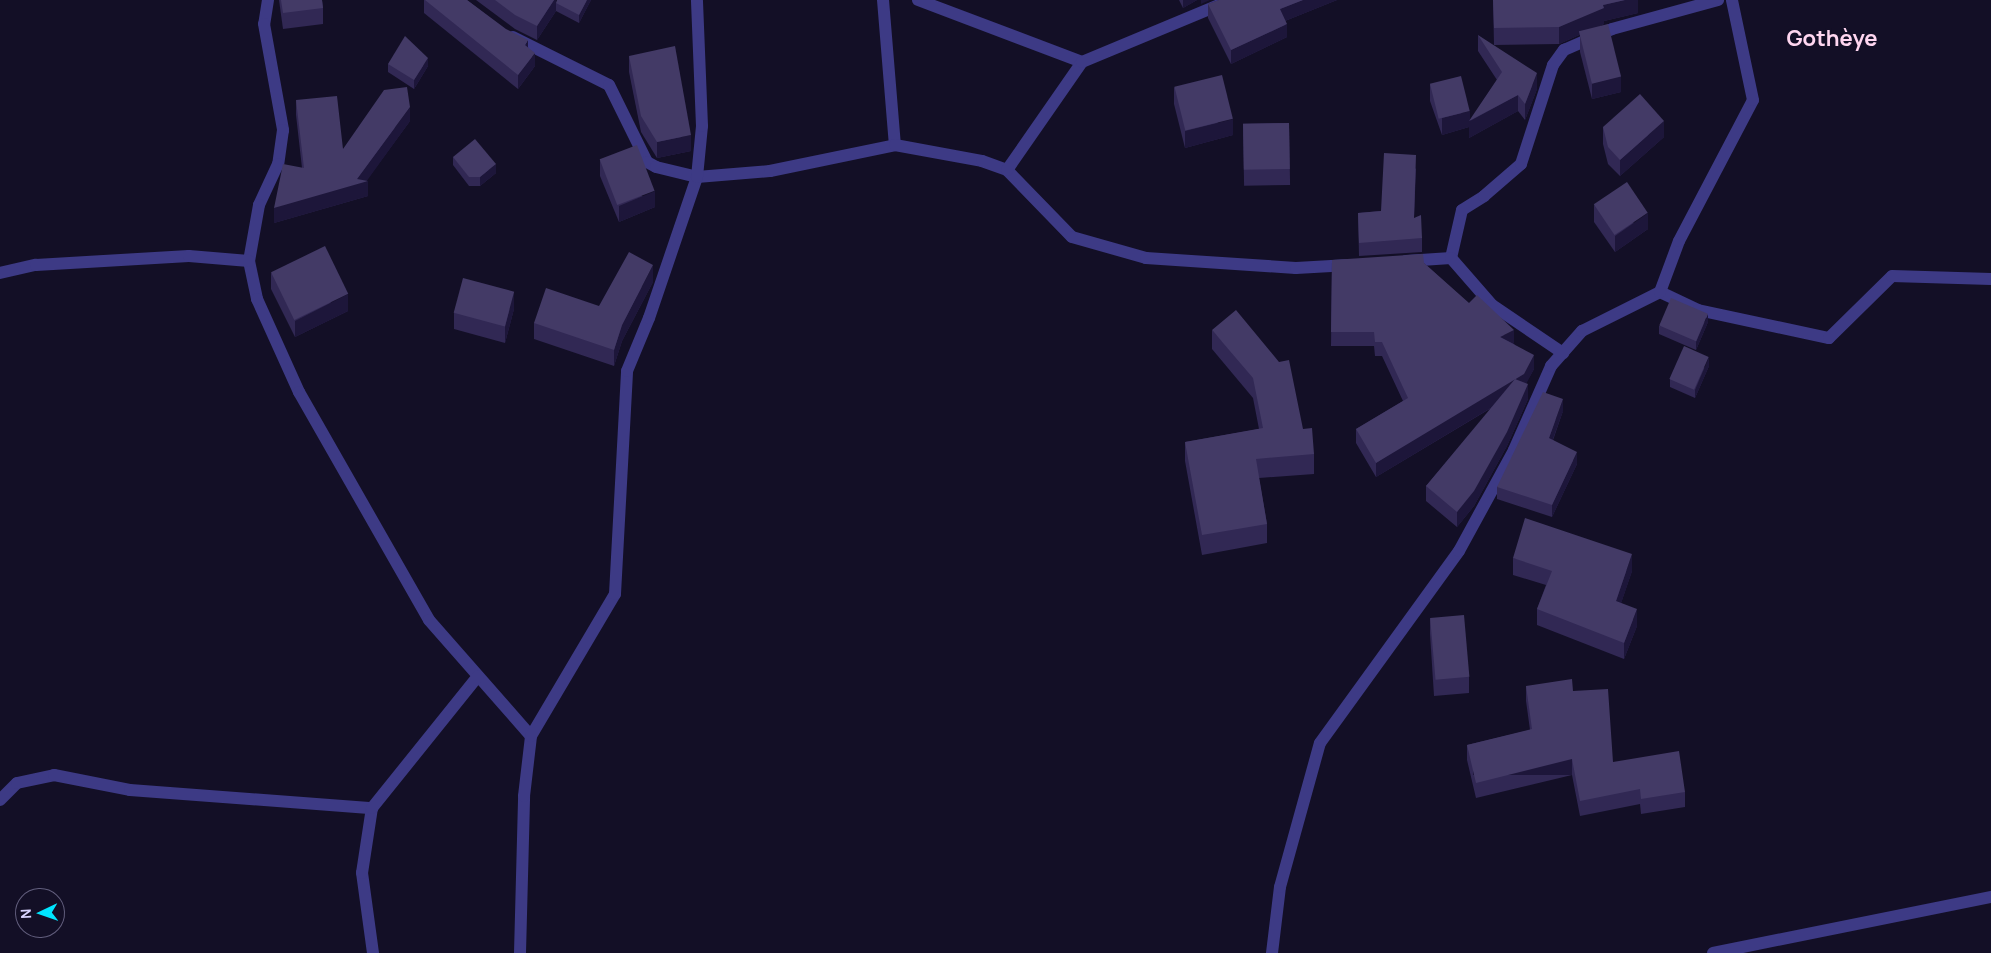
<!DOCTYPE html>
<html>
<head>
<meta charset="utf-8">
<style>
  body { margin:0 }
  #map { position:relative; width:1991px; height:953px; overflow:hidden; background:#130f26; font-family:Manrope,sans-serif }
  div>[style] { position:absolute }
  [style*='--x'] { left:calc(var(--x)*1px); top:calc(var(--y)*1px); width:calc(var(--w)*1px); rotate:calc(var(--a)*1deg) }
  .street>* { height:12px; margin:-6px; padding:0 6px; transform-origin:6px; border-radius:6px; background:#3d3a85 }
  .wall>* { inset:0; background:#312854; transform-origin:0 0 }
  .shaded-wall>* { inset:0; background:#1d163a; transform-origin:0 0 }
  .building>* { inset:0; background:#433a66; transform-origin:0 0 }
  span { translate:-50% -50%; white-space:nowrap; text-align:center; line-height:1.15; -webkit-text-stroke:4px #130f26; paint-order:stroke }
  .town-label { font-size:22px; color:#ffd6f0; font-weight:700 }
  .north { position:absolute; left:15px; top:888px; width:50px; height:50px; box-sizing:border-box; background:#130f26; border:1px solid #625e7d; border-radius:50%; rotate:267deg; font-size:14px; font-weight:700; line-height:20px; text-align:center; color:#d9d4ff }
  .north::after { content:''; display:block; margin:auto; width:18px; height:22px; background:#00e5ff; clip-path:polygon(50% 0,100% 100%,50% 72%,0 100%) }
</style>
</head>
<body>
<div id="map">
  <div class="street">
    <i style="--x:268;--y:0;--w:24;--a:99"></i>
    <i style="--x:264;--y:24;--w:108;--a:79.8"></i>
    <i style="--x:283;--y:130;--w:34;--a:98"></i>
    <i style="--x:278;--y:164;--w:45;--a:114.9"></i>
    <i style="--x:259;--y:205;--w:57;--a:100.1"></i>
    <i style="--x:249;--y:261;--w:39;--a:78"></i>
    <i style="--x:257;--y:299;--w:102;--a:65.7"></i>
    <i style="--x:299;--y:392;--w:262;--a:60.3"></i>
    <i style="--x:429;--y:620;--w:154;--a:48.7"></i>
    <i style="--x:883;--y:0;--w:145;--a:85.3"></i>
    <i style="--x:918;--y:0;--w:175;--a:20.7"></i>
    <i style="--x:513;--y:37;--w:107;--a:26.6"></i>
    <i style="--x:609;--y:85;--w:86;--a:63.7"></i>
    <i style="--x:647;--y:162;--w:10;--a:29"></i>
    <i style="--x:656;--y:167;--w:42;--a:13.7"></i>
    <i style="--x:697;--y:177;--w:73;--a:-4.7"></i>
    <i style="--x:770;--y:171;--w:128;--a:-11.7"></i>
    <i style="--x:895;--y:145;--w:88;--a:10.4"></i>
    <i style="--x:982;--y:161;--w:27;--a:20"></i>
    <i style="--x:1007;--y:170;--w:93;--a:45.9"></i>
    <i style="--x:1072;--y:237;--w:77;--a:15.8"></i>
    <i style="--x:1146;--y:258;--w:150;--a:3.8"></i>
    <i style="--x:1296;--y:268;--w:53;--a:-3.2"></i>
    <i style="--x:1007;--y:170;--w:131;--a:-55.2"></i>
    <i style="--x:1082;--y:62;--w:161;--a:-22.6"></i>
    <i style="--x:1451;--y:258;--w:49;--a:-77.1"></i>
    <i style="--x:1462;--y:210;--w:26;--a:-32"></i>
    <i style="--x:1484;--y:196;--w:49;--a:-40.9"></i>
    <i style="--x:1521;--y:164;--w:104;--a:-72.1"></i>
    <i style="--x:1553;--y:65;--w:19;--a:-54"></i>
    <i style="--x:1564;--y:50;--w:52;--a:-23.6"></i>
    <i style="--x:1612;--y:29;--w:110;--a:-15.3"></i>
    <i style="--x:1406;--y:261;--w:45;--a:-3.8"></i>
    <i style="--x:1451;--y:258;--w:62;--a:48.9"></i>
    <i style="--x:1492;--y:305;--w:86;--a:34.1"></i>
    <i style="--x:0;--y:273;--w:37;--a:-13"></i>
    <i style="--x:36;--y:265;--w:153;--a:-3.4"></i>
    <i style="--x:189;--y:256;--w:60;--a:4.8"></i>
    <i style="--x:1660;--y:292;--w:42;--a:25.3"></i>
    <i style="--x:1698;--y:310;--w:134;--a:12.1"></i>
    <i style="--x:1829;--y:338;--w:88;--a:-44.5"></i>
    <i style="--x:1892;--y:276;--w:99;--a:1.7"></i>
    <i style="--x:0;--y:800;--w:24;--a:-45"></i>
    <i style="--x:17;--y:783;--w:38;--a:-12"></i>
    <i style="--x:54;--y:775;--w:77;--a:11.2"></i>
    <i style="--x:130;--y:790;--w:243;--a:4.3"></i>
    <i style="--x:373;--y:953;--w:81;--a:-97.8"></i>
    <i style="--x:362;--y:873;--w:66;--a:-81.3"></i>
    <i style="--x:372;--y:808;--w:169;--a:-51.2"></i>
    <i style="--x:520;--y:953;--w:157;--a:-88.5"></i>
    <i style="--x:524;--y:796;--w:60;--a:-83.3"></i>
    <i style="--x:531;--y:736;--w:165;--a:-59.4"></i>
    <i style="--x:615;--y:594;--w:223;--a:-86.9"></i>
    <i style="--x:627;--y:371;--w:57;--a:-67.5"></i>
    <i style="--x:649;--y:318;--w:149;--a:-71.2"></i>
    <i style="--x:697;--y:177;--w:51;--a:-84.4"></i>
    <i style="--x:702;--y:126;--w:126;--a:-92.3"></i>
    <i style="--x:1272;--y:953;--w:66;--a:-83.1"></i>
    <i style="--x:1280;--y:887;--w:149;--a:-74.5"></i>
    <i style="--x:1320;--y:743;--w:237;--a:-54.1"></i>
    <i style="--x:1459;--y:551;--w:115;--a:-61.4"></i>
    <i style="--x:1514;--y:450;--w:92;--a:-66.2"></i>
    <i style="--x:1551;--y:366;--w:47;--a:-48.5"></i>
    <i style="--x:1582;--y:331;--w:87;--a:-26.6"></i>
    <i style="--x:1660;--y:292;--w:54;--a:-69.6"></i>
    <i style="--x:1679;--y:241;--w:159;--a:-62.3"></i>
    <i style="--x:1753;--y:100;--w:102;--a:-101.9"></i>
    <i style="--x:1713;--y:953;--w:284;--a:-11.4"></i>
  </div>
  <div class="wall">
    <i style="clip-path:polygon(279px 0,322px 0,323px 8px,323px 24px,283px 29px)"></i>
    <i style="clip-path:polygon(424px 0,467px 0,528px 47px,535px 66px,518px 89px,424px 13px)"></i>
    <i style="clip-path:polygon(476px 0,556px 0,556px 3px,591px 0,579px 23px,556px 11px,537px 40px,515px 29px)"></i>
    <i style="clip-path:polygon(1179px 0,1197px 0,1183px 8px)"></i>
    <i style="clip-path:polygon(1219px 0,1337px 0,1285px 21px,1287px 37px,1231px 64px,1208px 18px,1208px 4px)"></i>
    <i style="clip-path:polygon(1493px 0,1638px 0,1638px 13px,1604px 21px,1604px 24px,1559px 44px,1494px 45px)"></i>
    <i style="clip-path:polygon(1478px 35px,1537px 89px,1525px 120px,1518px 111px,1469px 138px,1469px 127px,1442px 135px,1430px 101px,1430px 84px,1470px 121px,1497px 80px,1478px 51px)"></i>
    <i style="clip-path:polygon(1580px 36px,1621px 92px,1592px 99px,1580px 52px)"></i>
    <i style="clip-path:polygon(629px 56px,691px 151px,657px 158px,641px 132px,629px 72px)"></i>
    <i style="clip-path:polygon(388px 64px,428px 66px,414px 89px,388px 72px)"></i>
    <i style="clip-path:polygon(1174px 87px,1233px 135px,1185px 148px,1174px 104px)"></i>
    <i style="clip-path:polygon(296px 100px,343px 149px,410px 121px,366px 181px,368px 196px,274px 223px,302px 168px,296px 115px)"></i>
    <i style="left:1289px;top:123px;width:62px;height:46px;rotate:89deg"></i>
    <i style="clip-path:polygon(1603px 127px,1664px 137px,1620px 176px,1608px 164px,1603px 144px)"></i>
    <i style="clip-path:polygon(453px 157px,496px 173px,480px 186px,469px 186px,453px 165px)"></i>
    <i style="clip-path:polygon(600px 160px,655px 207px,619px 222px,600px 176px)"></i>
    <i style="clip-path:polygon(1416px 168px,1414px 218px,1422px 238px,1422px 252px,1359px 256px,1358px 213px,1381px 211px)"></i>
    <i style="clip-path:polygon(1594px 205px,1648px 229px,1615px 252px,1594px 222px)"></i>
    <i style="clip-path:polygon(1332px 260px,1424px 263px,1514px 344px,1534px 369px,1526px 383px,1528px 399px,1507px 446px,1474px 506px,1457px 527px,1426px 501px,1426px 486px,1493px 407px,1376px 477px,1356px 443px,1356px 429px,1403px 401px,1382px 356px,1375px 356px,1374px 346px,1331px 346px)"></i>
    <i style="clip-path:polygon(271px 273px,348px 311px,295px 337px,271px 289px)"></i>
    <i style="clip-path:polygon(653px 282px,622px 341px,614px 366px,534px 339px,534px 323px,599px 306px)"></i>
    <i style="clip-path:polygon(514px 309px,505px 343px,454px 329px,454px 313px)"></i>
    <i style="clip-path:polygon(1708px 322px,1696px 350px,1659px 334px,1659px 326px)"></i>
    <i style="clip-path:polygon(1212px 330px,1303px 429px,1314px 454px,1314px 474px,1259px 478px,1267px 524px,1267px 543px,1202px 555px,1185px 461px,1185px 442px,1259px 429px,1253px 398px,1212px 349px)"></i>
    <i style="clip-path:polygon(1709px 366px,1695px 398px,1670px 387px,1670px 379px)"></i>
    <i style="clip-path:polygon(1563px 411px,1553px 440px,1577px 464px,1552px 517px,1497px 499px,1497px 487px)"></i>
    <i style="clip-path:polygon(1513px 558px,1632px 571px,1621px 603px,1637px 626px,1624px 659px,1537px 625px,1537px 609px,1546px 585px,1513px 575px)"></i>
    <i style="clip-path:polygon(1430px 618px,1469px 677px,1469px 693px,1434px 696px,1430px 634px)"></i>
    <i style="clip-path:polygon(1526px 686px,1573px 691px,1613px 762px,1685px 792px,1685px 807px,1641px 814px,1640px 804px,1580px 816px,1572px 775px,1476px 798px,1467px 760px,1467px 745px,1530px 730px,1526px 701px)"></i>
  </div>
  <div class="shaded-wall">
    <i style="clip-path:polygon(554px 0,556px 0,556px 11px,537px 40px,537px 26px)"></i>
    <i style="clip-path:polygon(587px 0,591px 0,579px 23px,579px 15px)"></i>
    <i style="clip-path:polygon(1183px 0,1197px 0,1183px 8px)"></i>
    <i style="clip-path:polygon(1201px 0,1210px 0,1201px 4px)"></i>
    <i style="clip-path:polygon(1303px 0,1337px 0,1280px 23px,1280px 9px)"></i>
    <i style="clip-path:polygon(1625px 0,1638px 0,1638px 13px,1604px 21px,1604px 24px,1559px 44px,1559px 27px,1603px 5px)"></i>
    <i style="clip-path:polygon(1287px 24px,1287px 37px,1231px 64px,1231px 50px)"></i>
    <i style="clip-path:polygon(528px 40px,528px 54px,525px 45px)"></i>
    <i style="clip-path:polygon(535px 53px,535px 66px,518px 89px,518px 75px)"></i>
    <i style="clip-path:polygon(428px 58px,428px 66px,414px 89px,414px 80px)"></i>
    <i style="clip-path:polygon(1537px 73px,1537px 89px,1525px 120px,1525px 104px)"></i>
    <i style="clip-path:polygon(1621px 76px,1621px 92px,1592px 99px,1592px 83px)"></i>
    <i style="clip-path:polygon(1518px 95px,1518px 111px,1469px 138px,1469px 127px,1442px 135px,1442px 118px,1470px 111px,1470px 121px)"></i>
    <i style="clip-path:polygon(410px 107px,410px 121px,366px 182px,368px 181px,368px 196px,274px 223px,274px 208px,357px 179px)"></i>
    <i style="clip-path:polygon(1233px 119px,1233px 135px,1185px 148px,1185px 131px)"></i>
    <i style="clip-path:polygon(1664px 121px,1664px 137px,1620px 176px,1620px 160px)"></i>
    <i style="clip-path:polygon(691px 135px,691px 151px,657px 158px,657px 142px)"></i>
    <i style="clip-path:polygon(496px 164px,496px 173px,480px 186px,480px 177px)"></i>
    <i style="clip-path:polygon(655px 191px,655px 207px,619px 222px,619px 206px)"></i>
    <i style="clip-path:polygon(1648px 213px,1648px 229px,1615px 252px,1615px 236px)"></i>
    <i style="clip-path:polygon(653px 265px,653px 282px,622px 341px,614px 366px,614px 350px,622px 325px)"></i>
    <i style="clip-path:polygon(514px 292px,514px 309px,505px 343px,505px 327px)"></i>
    <i style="clip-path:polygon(348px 294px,348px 311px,295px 337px,295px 321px)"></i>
    <i style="clip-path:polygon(1708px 314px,1708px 322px,1696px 350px,1696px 342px)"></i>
    <i style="clip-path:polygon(1514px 330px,1514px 344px,1500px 337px)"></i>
    <i style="clip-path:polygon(1534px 355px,1534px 369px,1524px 388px,1376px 477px,1376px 463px)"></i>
    <i style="clip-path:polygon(1709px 357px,1709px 366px,1695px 398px,1695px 390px)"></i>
    <i style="clip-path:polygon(1528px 384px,1528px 399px,1507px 446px,1474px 506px,1457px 527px,1457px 512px)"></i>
    <i style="clip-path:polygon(1563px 399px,1563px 411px,1549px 450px,1549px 438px)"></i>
    <i style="clip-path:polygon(1577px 452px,1577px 464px,1552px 517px,1552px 505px)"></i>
    <i style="clip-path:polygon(1632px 554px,1632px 571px,1616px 618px,1616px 601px)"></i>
    <i style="clip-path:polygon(1637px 609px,1637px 626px,1624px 659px,1624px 643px)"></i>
    <i style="left:1572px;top:759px;width:16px;height:99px;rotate:90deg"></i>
  </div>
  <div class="building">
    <i style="clip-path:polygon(281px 0,322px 0,323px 8px,283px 13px)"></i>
    <i style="clip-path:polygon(425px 0,467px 0,506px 29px,528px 40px,525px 45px,535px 53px,518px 75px)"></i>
    <i style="clip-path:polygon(495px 0,554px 0,537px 26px,515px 15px)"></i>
    <i style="clip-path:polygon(557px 0,587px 0,579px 15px,556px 3px)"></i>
    <i style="clip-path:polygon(1219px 0,1303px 0,1280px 9px,1287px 24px,1231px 50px,1208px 4px)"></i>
    <i style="clip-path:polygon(1493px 0,1625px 0,1603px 5px,1604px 8px,1559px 27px,1494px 28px)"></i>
    <i style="left:1608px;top:24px;width:54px;height:30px;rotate:76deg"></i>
    <i style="clip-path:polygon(1478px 35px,1537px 73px,1525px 104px,1518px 95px,1469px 121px,1502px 72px)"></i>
    <i style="clip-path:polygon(405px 36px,428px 58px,414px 80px,388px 64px)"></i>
    <i style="clip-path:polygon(675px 46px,691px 135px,657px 142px,641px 116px,629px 56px)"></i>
    <i style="left:1222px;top:75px;width:45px;height:49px;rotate:76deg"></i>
    <i style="left:1461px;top:76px;width:36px;height:32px;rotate:76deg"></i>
    <i style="clip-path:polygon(407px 87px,410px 107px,357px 179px,368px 181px,274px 208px,283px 164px,304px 168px,296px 100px,337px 96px,343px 149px,384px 90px)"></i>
    <i style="clip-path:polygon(1640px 94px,1664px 121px,1620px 160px,1608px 147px,1603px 127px)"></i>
    <i style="left:1289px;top:123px;width:46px;height:46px;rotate:89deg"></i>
    <i style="clip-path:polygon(475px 139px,496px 164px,480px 177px,469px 177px,453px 157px)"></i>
    <i style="left:637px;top:145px;width:49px;height:40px;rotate:69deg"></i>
    <i style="clip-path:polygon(1384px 153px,1416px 155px,1414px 218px,1421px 215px,1422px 238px,1359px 243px,1358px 213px,1381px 211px)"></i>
    <i style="left:1627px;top:182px;width:37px;height:40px;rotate:56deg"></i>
    <i style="left:325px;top:246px;width:53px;height:60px;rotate:64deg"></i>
    <i style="clip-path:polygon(629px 252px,653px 265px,622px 325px,614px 350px,534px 323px,546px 288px,599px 306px)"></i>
    <i style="clip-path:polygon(1423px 254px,1424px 263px,1469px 303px,1477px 295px,1514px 330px,1500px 337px,1534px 355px,1524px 374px,1376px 463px,1356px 429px,1408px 398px,1382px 342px,1375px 342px,1374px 332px,1331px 332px,1332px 260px)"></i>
    <i style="left:463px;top:278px;width:53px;height:36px;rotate:15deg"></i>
    <i style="left:1671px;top:298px;width:40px;height:30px;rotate:23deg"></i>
    <i style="clip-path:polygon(1236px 310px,1279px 362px,1289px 360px,1303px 429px,1312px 428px,1314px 454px,1256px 459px,1267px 524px,1202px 535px,1185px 442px,1263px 428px,1253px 378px,1212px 330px)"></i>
    <i style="left:1684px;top:346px;width:27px;height:36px;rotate:24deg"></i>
    <i style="clip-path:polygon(1515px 379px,1528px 384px,1507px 432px,1474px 491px,1457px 512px,1426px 486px)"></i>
    <i style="clip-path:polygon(1543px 392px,1563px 399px,1549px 438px,1577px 452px,1552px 505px,1497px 487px)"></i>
    <i style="clip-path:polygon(1525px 518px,1632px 554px,1616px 601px,1637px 609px,1624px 643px,1537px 609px,1552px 571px,1513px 558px)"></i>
    <i style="left:1464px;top:615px;width:62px;height:34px;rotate:85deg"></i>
    <i style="clip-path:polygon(1572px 679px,1573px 691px,1608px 689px,1613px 762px,1679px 751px,1685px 792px,1641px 799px,1640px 789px,1580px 801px,1572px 759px,1476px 783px,1467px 745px,1532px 729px,1526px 686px)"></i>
  </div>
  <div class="town-label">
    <span style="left:1832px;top:39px">Gothèye</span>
  </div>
  <div class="north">N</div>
</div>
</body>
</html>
